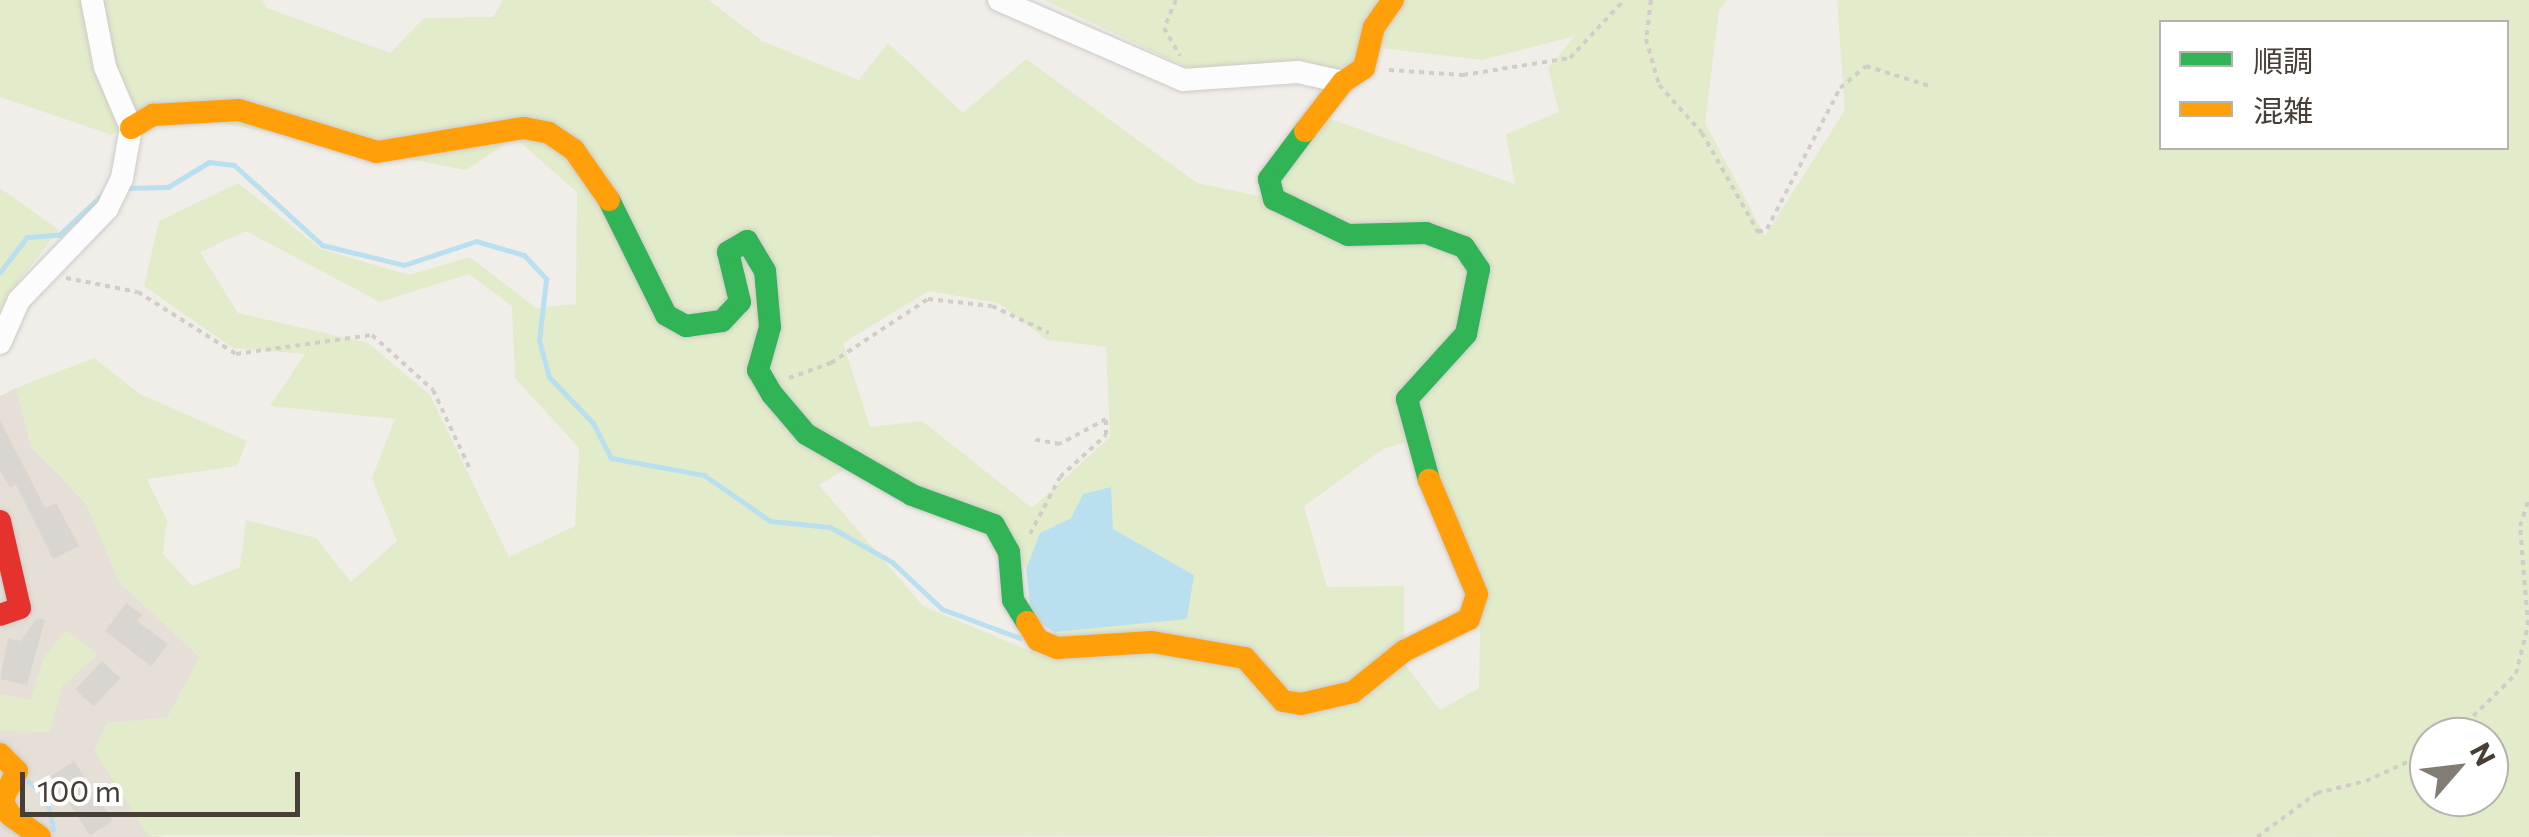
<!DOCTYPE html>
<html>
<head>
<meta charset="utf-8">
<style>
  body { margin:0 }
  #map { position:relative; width:2529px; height:837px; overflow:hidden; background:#f1eeea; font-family:Commissioner,"Noto Sans JP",sans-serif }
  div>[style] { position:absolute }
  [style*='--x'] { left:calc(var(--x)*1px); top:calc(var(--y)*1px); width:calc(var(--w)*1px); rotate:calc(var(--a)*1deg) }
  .residential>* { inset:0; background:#e5dfd7 }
  .green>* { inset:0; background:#e2ebca }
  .water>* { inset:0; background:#bae0ef }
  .stream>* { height:5px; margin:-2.5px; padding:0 2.5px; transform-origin:2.5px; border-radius:2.5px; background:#bae0ef }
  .building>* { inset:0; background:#d9d5d1; transform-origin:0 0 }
  .path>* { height:4px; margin-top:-2px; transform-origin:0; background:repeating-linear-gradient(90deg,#d1ceca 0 5px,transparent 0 10px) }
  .roads { filter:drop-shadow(0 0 2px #cdcac6) drop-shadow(0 0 2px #cdcac6) }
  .street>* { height:22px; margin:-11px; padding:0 11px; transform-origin:11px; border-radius:11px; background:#fdfcfc }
  .fast>* { height:22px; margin:-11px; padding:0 11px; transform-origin:11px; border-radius:11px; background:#30b455 }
  .slow>* { height:22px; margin:-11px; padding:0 11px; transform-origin:11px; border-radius:11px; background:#ff9f0a }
  .jam>* { height:22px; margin:-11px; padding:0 11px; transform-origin:11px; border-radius:11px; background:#e5322d }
  span { translate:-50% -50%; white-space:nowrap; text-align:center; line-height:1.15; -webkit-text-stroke:9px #fff; paint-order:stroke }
  .legend { position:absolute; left:2159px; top:20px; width:350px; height:130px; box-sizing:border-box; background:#fff; border:2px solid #b5b2af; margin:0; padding:12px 18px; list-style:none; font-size:30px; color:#473e36 }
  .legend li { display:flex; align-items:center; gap:20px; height:50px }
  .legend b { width:50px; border:2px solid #b5b2af }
  .north { position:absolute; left:2409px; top:717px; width:100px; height:100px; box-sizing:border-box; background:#fff; border:2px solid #b5b2af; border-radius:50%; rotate:62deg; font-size:28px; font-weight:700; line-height:40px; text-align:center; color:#473e36 }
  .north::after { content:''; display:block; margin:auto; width:35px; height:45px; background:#827c75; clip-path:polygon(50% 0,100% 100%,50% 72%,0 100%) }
  .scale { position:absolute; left:20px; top:772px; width:280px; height:45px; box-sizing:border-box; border:5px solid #473e36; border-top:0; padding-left:12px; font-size:30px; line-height:35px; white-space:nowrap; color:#473e36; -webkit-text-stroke:8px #fff; paint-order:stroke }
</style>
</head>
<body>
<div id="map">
  <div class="residential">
    <i style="clip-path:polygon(16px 388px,32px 448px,86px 503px,120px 583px,200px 657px,167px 718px,107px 723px,148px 835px,166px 837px,0 837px,0 396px)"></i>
  </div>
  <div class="green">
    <i style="clip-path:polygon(evenodd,0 0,262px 0,267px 8px,390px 53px,424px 18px,493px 17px,503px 0,709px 0,762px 41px,859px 80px,888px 43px,963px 113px,1026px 59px,1197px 183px,1264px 197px,1328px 118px,1515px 184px,1506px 134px,1559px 112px,1548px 68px,1575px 36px,1482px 60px,1381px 48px,1335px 70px,1207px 77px,1044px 0,1727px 0,1719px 10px,1705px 123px,1765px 236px,1845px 110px,1837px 0,2529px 0,2529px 837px,148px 835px,94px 750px,107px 723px,167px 718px,200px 657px,120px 583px,86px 503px,32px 448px,16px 388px,94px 358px,140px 394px,247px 441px,237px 466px,147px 479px,167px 520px,163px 554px,192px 586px,240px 567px,246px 520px,316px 538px,351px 582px,397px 541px,372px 478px,395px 419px,270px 406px,305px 354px,233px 348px,144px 286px,159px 221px,238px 183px,321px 249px,409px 275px,470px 257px,536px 308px,576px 304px,577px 192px,515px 138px,466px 170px,147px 109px,112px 135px,0 97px,0 0,2162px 22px,2506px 22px,2506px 148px,2162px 148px,2162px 22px,0 0,246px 231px,380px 302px,469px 274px,512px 306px,515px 378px,579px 448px,575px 526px,509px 557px,430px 395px,368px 343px,238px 313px,200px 252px,246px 231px,0 0,929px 291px,998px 303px,1047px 340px,1106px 347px,1110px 437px,1032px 508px,922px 421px,870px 427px,843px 343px,929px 291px,0 0,1415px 439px,1481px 579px,1479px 688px,1440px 710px,1404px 663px,1404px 586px,1327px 587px,1304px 506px,1383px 449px,1415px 439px,0 0,852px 465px,991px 515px,1026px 569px,1040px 533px,1071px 518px,1083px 494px,1113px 529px,1194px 575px,1054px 632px,1042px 656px,923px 606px,819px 485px,852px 465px,0 0,2429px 737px,2489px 737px,2489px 797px,2429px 797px,2429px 737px)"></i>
    <i style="clip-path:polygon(0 188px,59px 230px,7px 296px,0 316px)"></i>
    <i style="clip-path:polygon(66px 630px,98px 654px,62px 687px,50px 732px,0 731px,0 694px,31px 700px,43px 659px)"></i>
  </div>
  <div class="water">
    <i style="clip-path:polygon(1111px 487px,1113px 529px,1194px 575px,1187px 619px,1054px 632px,1031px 617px,1026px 569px,1040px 533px,1071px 518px,1083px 494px)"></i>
  </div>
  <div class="stream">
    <i style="--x:125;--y:188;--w:43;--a:-1.3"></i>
    <i style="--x:168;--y:187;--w:48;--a:-31.4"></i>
    <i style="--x:209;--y:162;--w:25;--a:7"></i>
    <i style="--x:234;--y:165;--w:119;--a:42.3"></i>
    <i style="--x:322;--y:245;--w:84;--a:13.7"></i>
    <i style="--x:404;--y:265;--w:76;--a:-18.4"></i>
    <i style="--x:476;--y:241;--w:50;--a:16.3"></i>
    <i style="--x:524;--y:255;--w:33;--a:47"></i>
    <i style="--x:546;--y:279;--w:61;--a:96.5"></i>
    <i style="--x:539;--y:340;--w:38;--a:75"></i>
    <i style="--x:549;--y:377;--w:64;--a:46.3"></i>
    <i style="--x:593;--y:423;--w:39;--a:63"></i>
    <i style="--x:611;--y:458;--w:95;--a:10.4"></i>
    <i style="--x:704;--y:475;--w:80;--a:34.9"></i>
    <i style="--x:770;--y:521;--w:60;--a:5.7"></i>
    <i style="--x:830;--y:527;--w:71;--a:29.4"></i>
    <i style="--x:892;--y:562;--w:69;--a:43.2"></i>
    <i style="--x:942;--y:609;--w:83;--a:20.4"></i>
    <i style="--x:0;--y:272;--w:44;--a:-52.4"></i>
    <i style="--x:27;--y:237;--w:32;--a:-4"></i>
    <i style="--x:59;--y:235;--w:69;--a:-43.2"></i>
    <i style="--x:29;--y:782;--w:22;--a:39"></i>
    <i style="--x:46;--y:796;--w:34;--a:78"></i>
  </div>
  <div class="building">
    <i style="clip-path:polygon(0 420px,45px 508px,56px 503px,79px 546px,53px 559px,16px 485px,10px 488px,0 470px)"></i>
    <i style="clip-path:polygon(126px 603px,142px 615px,137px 621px,168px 644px,151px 666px,105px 631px)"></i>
    <i style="clip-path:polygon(37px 618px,45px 620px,27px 685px,0 679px,8px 638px,21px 641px)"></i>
    <i style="left:102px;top:661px;width:25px;height:39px;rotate:43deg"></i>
    <i style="left:74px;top:761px;width:71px;height:27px;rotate:57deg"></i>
  </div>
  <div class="path">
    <i style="--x:1176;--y:0;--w:30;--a:113"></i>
    <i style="--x:1164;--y:28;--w:32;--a:60"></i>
    <i style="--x:1651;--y:0;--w:39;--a:97"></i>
    <i style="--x:1646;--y:39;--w:48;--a:74.2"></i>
    <i style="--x:1659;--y:85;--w:64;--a:48.1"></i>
    <i style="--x:1702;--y:133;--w:114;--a:60.5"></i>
    <i style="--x:1758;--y:232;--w:9;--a:-18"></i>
    <i style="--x:1767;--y:229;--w:159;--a:-62.6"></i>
    <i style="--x:1840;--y:88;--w:34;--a:-40"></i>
    <i style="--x:1866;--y:66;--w:67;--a:17.4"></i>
    <i style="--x:1389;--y:70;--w:74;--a:3.9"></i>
    <i style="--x:1463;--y:75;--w:108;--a:-9"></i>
    <i style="--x:1570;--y:58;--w:79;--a:-47"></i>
    <i style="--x:66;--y:278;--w:73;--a:11"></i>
    <i style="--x:138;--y:292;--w:116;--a:32.3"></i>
    <i style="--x:236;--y:354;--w:137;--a:-8"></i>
    <i style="--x:372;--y:335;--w:82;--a:42"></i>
    <i style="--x:433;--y:390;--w:87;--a:64.9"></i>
    <i style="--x:789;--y:378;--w:45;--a:-19.7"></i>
    <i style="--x:831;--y:363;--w:116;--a:-33.4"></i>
    <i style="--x:928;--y:299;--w:64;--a:6.2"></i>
    <i style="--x:992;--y:306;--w:63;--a:25.3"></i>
    <i style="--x:1030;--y:534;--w:64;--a:-62.2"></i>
    <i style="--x:1060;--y:477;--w:62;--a:-42.4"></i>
    <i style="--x:1106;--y:435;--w:16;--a:-90"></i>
    <i style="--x:1106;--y:419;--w:52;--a:151.5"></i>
    <i style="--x:1060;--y:444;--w:28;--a:-170"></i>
    <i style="--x:2452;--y:737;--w:90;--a:-44.5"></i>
    <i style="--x:2516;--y:674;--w:50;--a:-76.2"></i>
    <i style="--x:2528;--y:625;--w:99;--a:-94.6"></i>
    <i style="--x:2520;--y:526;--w:29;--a:-72"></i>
    <i style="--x:2257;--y:837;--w:74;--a:-36.3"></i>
    <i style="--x:2317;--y:793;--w:50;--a:-13.8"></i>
    <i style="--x:2366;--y:781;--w:69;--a:-24.7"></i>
  </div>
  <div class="roads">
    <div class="street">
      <i style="--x:999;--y:0;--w:201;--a:23.5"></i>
      <i style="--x:1183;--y:80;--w:115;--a:-4"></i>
      <i style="--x:1298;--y:72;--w:46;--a:12.5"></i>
      <i style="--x:0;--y:343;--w:47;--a:-66.2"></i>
      <i style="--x:19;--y:300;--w:127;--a:-46"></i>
      <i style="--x:107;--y:209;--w:34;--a:-64"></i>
      <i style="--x:122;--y:178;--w:51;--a:-79.8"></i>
      <i style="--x:131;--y:128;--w:66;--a:-113.1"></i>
      <i style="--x:105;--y:67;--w:68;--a:-101"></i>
    </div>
    <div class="fast">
      <i style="--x:1305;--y:131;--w:60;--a:126.9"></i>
      <i style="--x:1269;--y:179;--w:21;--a:76"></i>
      <i style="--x:1274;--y:199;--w:82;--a:25.9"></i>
      <i style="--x:1348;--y:235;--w:78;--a:-1.5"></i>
      <i style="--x:1426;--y:233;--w:40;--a:20.2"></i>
      <i style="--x:1464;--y:247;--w:27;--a:56"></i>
      <i style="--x:1479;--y:269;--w:66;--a:101.3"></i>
      <i style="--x:1466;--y:334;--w:88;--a:132.2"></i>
      <i style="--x:1407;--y:399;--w:84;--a:74.8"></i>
      <i style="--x:609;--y:200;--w:128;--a:63.6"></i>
      <i style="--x:666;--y:315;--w:23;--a:29"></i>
      <i style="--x:686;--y:326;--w:36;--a:-8"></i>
      <i style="--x:722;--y:321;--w:26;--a:-47"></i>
      <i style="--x:740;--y:302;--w:51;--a:-103.5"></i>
      <i style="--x:728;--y:252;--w:22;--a:-30"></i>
      <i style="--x:747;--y:241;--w:35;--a:59"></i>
      <i style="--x:765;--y:271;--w:56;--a:84.9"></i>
      <i style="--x:770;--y:327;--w:45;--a:105.6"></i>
      <i style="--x:758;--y:370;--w:28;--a:60"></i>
      <i style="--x:772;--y:394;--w:52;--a:49.6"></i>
      <i style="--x:806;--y:434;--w:122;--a:29.9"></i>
      <i style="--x:912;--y:495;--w:87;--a:20.1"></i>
      <i style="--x:994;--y:525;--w:31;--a:61"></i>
      <i style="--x:1009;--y:552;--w:48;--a:85.2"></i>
      <i style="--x:1013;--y:600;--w:26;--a:58"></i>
    </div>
    <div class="slow">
      <i style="--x:131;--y:128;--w:26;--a:-31"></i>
      <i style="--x:153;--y:115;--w:86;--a:-3.3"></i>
      <i style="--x:239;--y:110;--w:144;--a:16.9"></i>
      <i style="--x:377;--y:152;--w:149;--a:-9.3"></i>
      <i style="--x:524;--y:128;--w:25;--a:11"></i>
      <i style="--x:549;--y:133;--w:30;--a:34"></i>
      <i style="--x:574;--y:150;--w:61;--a:55"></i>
      <i style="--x:1305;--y:131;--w:62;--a:-52.2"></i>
      <i style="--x:1343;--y:82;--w:25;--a:-34"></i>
      <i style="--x:1364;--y:68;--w:42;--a:-76.3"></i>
      <i style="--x:1374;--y:27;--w:33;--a:-55"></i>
      <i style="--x:1027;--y:622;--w:21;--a:59"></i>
      <i style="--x:1038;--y:640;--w:21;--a:23"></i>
      <i style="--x:1057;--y:648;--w:95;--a:-3.6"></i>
      <i style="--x:1152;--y:642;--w:94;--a:9.8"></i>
      <i style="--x:1245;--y:658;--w:57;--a:48.5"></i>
      <i style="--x:1283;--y:701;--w:18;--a:9"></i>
      <i style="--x:1301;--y:704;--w:53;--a:-13"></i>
      <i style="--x:1353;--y:692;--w:65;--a:-38.8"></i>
      <i style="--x:1404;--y:651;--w:72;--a:-26.2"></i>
      <i style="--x:1469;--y:619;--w:26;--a:-72"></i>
      <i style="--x:1477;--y:594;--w:124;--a:-112.8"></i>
      <i style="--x:0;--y:754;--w:24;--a:45"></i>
      <i style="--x:17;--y:771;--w:33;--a:117"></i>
      <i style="--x:2;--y:800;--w:17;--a:62"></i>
      <i style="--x:10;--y:815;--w:37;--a:36"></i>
    </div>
    <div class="jam">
      <i style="--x:0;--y:521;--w:89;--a:77.1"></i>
      <i style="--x:20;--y:608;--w:21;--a:161"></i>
    </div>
  </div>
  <ul class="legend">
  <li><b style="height:12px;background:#30b455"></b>順調</li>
  <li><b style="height:12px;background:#ff9f0a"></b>混雑</li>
  </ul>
  <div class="north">N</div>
  <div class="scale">100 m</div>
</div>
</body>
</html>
